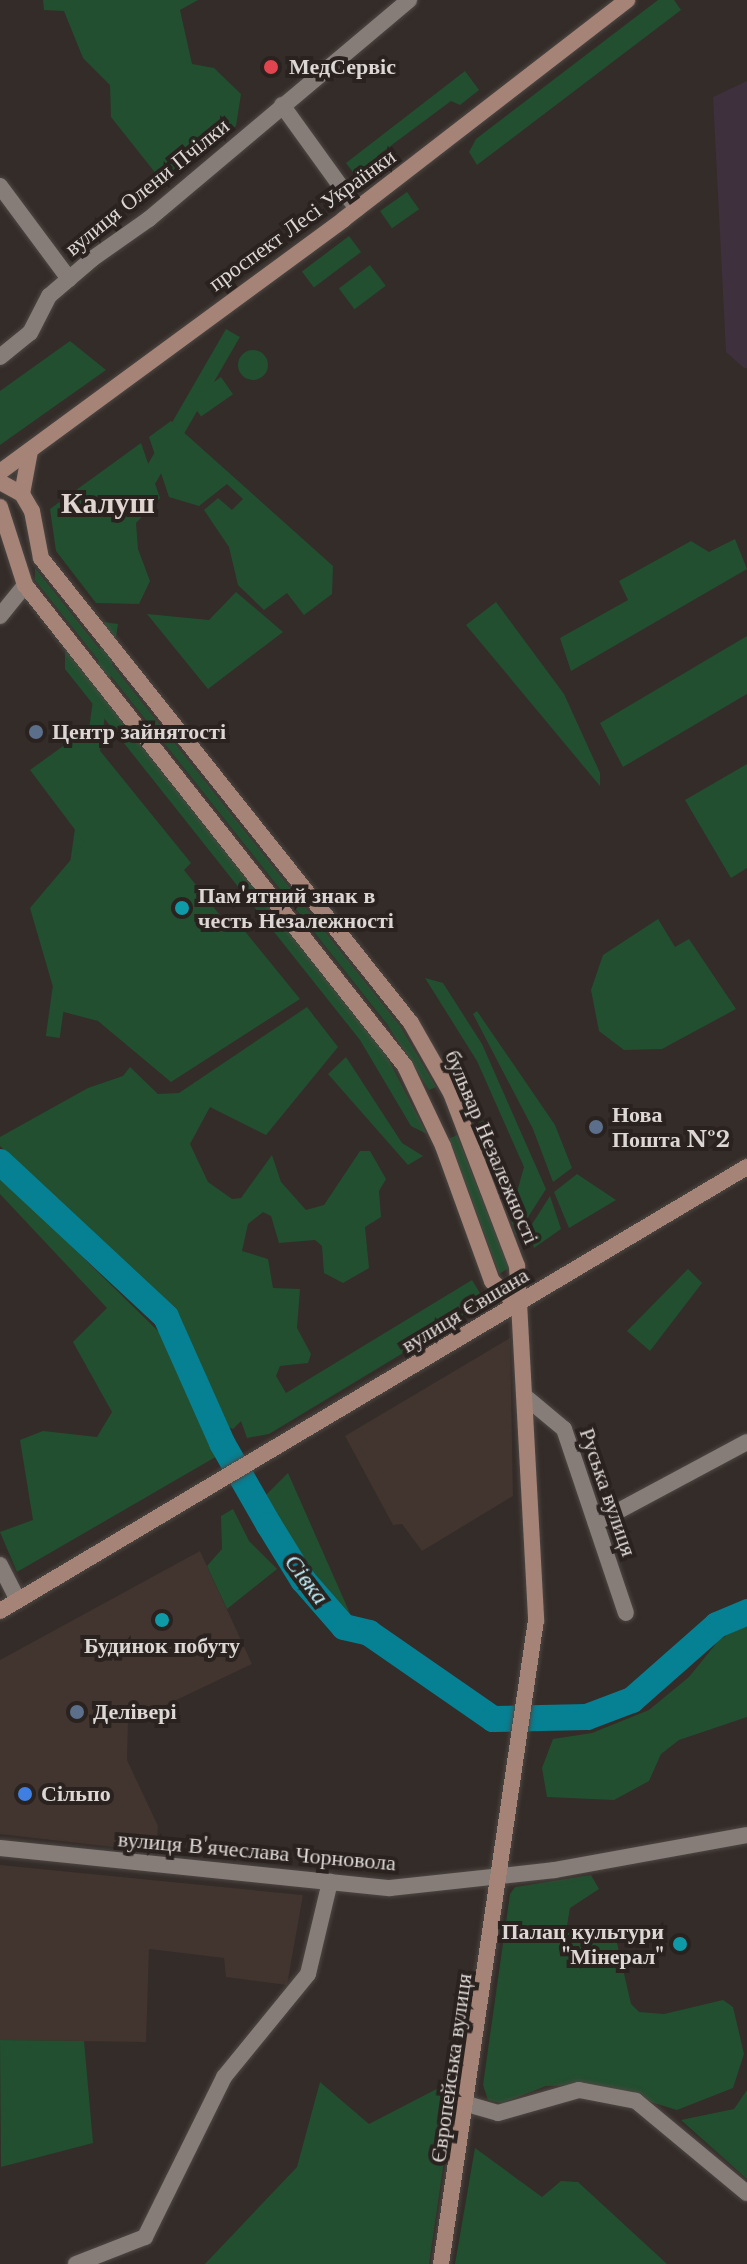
<!DOCTYPE html>
<html>
<head>
<meta charset="utf-8">
<style>
  body { margin:0 }
  #map { position:relative; width:747px; height:2264px; overflow:hidden; background:#342c28; font-family:"Libre Baskerville",serif }
  div>[style] { position:absolute }
  [style*='--x'] { left:calc(var(--x)*1px); top:calc(var(--y)*1px); width:calc(var(--w)*1px); rotate:calc(var(--a)*1deg) }
  .built>* { inset:0; background:#42342e }
  .education>* { inset:0; background:#3f303d }
  .green>* { inset:0; background:#224f2f; transform-origin:0 0 }
  .round { border-radius:50% }
  .river>* { height:26px; margin:-13px; padding:0 13px; transform-origin:13px; border-radius:13px; background:#068093 }
  .roads { filter:drop-shadow(0 0 2px #4d4744) drop-shadow(0 0 2px #4d4744) }
  .street>* { height:16px; margin:-8px; padding:0 8px; transform-origin:8px; border-radius:8px; background:#867d79 }
  .secondary>* { height:16px; margin:-8px; padding:0 8px; transform-origin:8px; border-radius:8px; background:#a68377 }
  .dots>* { width:22px; height:22px; translate:-50% -50%; box-sizing:border-box; border:4px solid #2a221f; border-radius:50% }
  span { translate:-50% -50%; white-space:nowrap; text-align:center; line-height:1.15; -webkit-text-stroke:8px #2a221f; paint-order:stroke }
  .poi-label { font-size:22px; color:#dcd7d5; font-weight:700 }
  .left { translate:0 -50%; text-align:left }
  .right { translate:-100% -50%; text-align:right }
  .street-label { font-size:22px; color:#dcd7d5 }
  .water-label { font-size:24px; color:#beedf8; font-style:italic }
  .district-label { font-size:30px; color:#e0d5d1; font-weight:700 }
</style>
</head>
<body>
<div id="map">
  <div class="built">
    <i style="clip-path:polygon(510px 1338px,513px 1496px,422px 1551px,402px 1524px,393px 1525px,345px 1436px)"></i>
    <i style="clip-path:polygon(200px 1551px,252px 1664px,128px 1723px,127px 1760px,158px 1826px,156px 1852px,0 1834px,0 1660px)"></i>
    <i style="clip-path:polygon(0 1865px,303px 1895px,287px 1985px,226px 1977px,224px 1958px,149px 1949px,146px 2042px,0 2040px)"></i>
  </div>
  <div class="education">
    <i style="clip-path:polygon(747px 81px,747px 368px,744px 368px,726px 352px,713px 97px)"></i>
  </div>
  <div class="green">
    <i style="clip-path:polygon(43px 0,198px 0,180px 10px,192px 64px,214px 68px,241px 94px,236px 126px,169px 179px,157px 175px,111px 117px,110px 85px,83px 58px,64px 11px,44px 10px)"></i>
    <i style="clip-path:polygon(658px 0,674px 0,681px 10px,477px 165px,469px 152px,476px 139px)"></i>
    <i style="clip-path:polygon(465px 71px,479px 90px,460px 105px,451px 101px,377px 156px,377px 167px,359px 180px,346px 163px)"></i>
    <i style="left:407px;top:192px;width:21px;height:33px;rotate:55deg"></i>
    <i style="left:349px;top:236px;width:20px;height:59px;rotate:53deg"></i>
    <i style="left:370px;top:265px;width:26px;height:39px;rotate:53deg"></i>
    <i style="left:226px;top:329px;width:16px;height:213px;rotate:30deg"></i>
    <i style="clip-path:polygon(70px 341px,106px 370px,0 445px,0 391px)"></i>
    <i class="round" style="left:238px;top:350px;width:30px;height:30px"></i>
    <i style="left:221px;top:377px;width:21px;height:39px;rotate:55deg"></i>
    <i style="clip-path:polygon(171px 421px,333px 566px,332px 594px,304px 615px,287px 593px,264px 610px,238px 585px,229px 547px,204px 510px,218px 498px,232px 510px,243px 499px,227px 484px,199px 506px,169px 497px,149px 437px)"></i>
    <i style="clip-path:polygon(141px 443px,160px 498px,136px 523px,138px 549px,150px 581px,139px 604px,96px 603px,56px 551px,50px 509px)"></i>
    <i style="clip-path:polygon(735px 539px,747px 569px,571px 671px,560px 638px,628px 600px,619px 581px,691px 541px,709px 552px)"></i>
    <i style="clip-path:polygon(35px 568px,400px 1026px,436px 1087px,429px 1090px,387px 1024px,35px 580px)"></i>
    <i style="clip-path:polygon(236px 592px,283px 632px,208px 689px,147px 614px,209px 620px)"></i>
    <i style="clip-path:polygon(496px 602px,564px 694px,600px 773px,600px 786px,466px 625px)"></i>
    <i style="left:104px;top:622px;width:14px;height:418px;rotate:8deg"></i>
    <i style="clip-path:polygon(747px 636px,747px 694px,623px 767px,600px 723px)"></i>
    <i style="clip-path:polygon(65px 649px,386px 1055px,427px 1134px,411px 1126px,360px 1040px,65px 669px)"></i>
    <i style="clip-path:polygon(84px 731px,191px 863px,184px 870px,231px 929px,239px 924px,300px 999px,171px 1082px,98px 1021px,60px 1011px,30px 908px,85px 843px,30px 770px)"></i>
    <i style="clip-path:polygon(747px 764px,747px 868px,731px 878px,685px 800px)"></i>
    <i style="clip-path:polygon(658px 919px,675px 947px,689px 939px,736px 1009px,662px 1049px,624px 1050px,599px 1031px,591px 990px,603px 955px)"></i>
    <i style="clip-path:polygon(425px 978px,443px 983px,482px 1044px,546px 1189px,516px 1236px,510px 1217px,524px 1167px,477px 1061px)"></i>
    <i style="clip-path:polygon(307px 1007px,338px 1047px,266px 1135px,210px 1107px,190px 1144px,208px 1182px,232px 1199px,241px 1198px,272px 1155px,281px 1182px,306px 1210px,324px 1205px,360px 1151px,370px 1151px,386px 1179px,379px 1191px,381px 1217px,365px 1227px,369px 1268px,343px 1283px,324px 1273px,322px 1246px,315px 1240px,279px 1243px,271px 1216px,263px 1212px,248px 1224px,242px 1251px,268px 1259px,273px 1288px,300px 1289px,297px 1328px,311px 1354px,308px 1363px,280px 1366px,276px 1376px,286px 1393px,472px 1280px,486px 1303px,269px 1434px,247px 1438px,241px 1421px,233px 1429px,219px 1423px,175px 1307px,129px 1277px,0 1146px,0 1137px,88px 1088px,123px 1076px,130px 1067px,158px 1094px,179px 1093px)"></i>
    <i style="clip-path:polygon(477px 1011px,555px 1125px,572px 1168px,553px 1182px,533px 1129px,473px 1014px)"></i>
    <i style="clip-path:polygon(346px 1057px,402px 1143px,423px 1156px,408px 1165px,328px 1074px)"></i>
    <i style="clip-path:polygon(485px 1119px,507px 1182px,502px 1192px,476px 1125px)"></i>
    <i style="clip-path:polygon(457px 1135px,509px 1268px,499px 1274px,449px 1139px)"></i>
    <i style="clip-path:polygon(577px 1174px,616px 1200px,569px 1228px,554px 1192px)"></i>
    <i style="clip-path:polygon(0 1176px,159px 1332px,219px 1455px,17px 1572px,0 1532px,33px 1520px,20px 1440px,43px 1431px,97px 1437px,112px 1412px,73px 1342px,107px 1308px,0 1194px)"></i>
    <i style="clip-path:polygon(550px 1196px,561px 1229px,534px 1248px,529px 1229px)"></i>
    <i style="clip-path:polygon(688px 1269px,702px 1283px,650px 1351px,627px 1331px)"></i>
    <i style="clip-path:polygon(288px 1473px,352px 1618px,337px 1610px,299px 1565px,261px 1500px)"></i>
    <i style="clip-path:polygon(233px 1509px,249px 1541px,277px 1569px,227px 1609px,207px 1566px,222px 1549px,221px 1516px)"></i>
    <i style="clip-path:polygon(747px 1623px,747px 1717px,679px 1740px,661px 1754px,649px 1781px,614px 1800px,547px 1797px,542px 1768px,553px 1739px,592px 1733px,649px 1710px,689px 1677px,719px 1640px)"></i>
    <i style="clip-path:polygon(591px 1875px,599px 1889px,570px 1908px,567px 1926px,574px 1931px,600px 1926px,617px 1943px,631px 2004px,639px 2012px,664px 2014px,723px 2000px,733px 2007px,744px 2054px,733px 2088px,677px 2110px,595px 2085px,546px 2086px,502px 2103px,488px 2100px,483px 2085px,510px 1894px,515px 1887px)"></i>
    <i style="clip-path:polygon(0 2040px,84px 2041px,93px 2143px,1px 2167px)"></i>
    <i style="clip-path:polygon(456px 2079px,429px 2264px,205px 2264px,297px 2167px,320px 2082px,369px 2124px)"></i>
    <i style="clip-path:polygon(747px 2090px,747px 2179px,681px 2120px,734px 2109px)"></i>
    <i style="clip-path:polygon(475px 2148px,542px 2197px,561px 2181px,578px 2182px,667px 2264px,455px 2264px)"></i>
  </div>
  <div class="river">
    <i style="--x:0;--y:1162;--w:227;--a:43"></i>
    <i style="--x:166;--y:1317;--w:138;--a:66"></i>
    <i style="--x:222;--y:1443;--w:95;--a:60.2"></i>
    <i style="--x:269;--y:1525;--w:65;--a:58.3"></i>
    <i style="--x:303;--y:1580;--w:62;--a:48.9"></i>
    <i style="--x:344;--y:1627;--w:26;--a:13"></i>
    <i style="--x:369;--y:1633;--w:151;--a:34.7"></i>
    <i style="--x:493;--y:1719;--w:94;--a:-1.2"></i>
    <i style="--x:587;--y:1717;--w:48;--a:-20.7"></i>
    <i style="--x:632;--y:1700;--w:113;--a:-41.4"></i>
    <i style="--x:717;--y:1625;--w:33;--a:-23"></i>
  </div>
  <div class="roads">
    <div class="street">
      <i style="--x:282;--y:105;--w:128;--a:54.2"></i>
      <i style="--x:0;--y:186;--w:116;--a:53.4"></i>
      <i style="--x:0;--y:357;--w:38;--a:-39"></i>
      <i style="--x:30;--y:333;--w:42;--a:-62.8"></i>
      <i style="--x:49;--y:296;--w:57;--a:-40.7"></i>
      <i style="--x:92;--y:259;--w:70;--a:-35.1"></i>
      <i style="--x:149;--y:219;--w:340;--a:-40.1"></i>
      <i style="--x:0;--y:616;--w:40;--a:-51"></i>
      <i style="--x:528;--y:1399;--w:47;--a:39.8"></i>
      <i style="--x:564;--y:1429;--w:194;--a:71.4"></i>
      <i style="--x:596;--y:1523;--w:171;--a:-28.2"></i>
      <i style="--x:0;--y:1565;--w:39;--a:63"></i>
      <i style="--x:0;--y:1848;--w:392;--a:5.9"></i>
      <i style="--x:390;--y:1888;--w:166;--a:-6.2"></i>
      <i style="--x:555;--y:1870;--w:195;--a:-10.3"></i>
      <i style="--x:467;--y:2104;--w:32;--a:16"></i>
      <i style="--x:498;--y:2113;--w:84;--a:-15.9"></i>
      <i style="--x:579;--y:2090;--w:58;--a:10.9"></i>
      <i style="--x:636;--y:2101;--w:144;--a:39.7"></i>
      <i style="--x:76;--y:2264;--w:74;--a:-21.4"></i>
      <i style="--x:145;--y:2237;--w:178;--a:-63.7"></i>
      <i style="--x:224;--y:2077;--w:133;--a:-50.8"></i>
      <i style="--x:308;--y:1974;--w:95;--a:-76.6"></i>
    </div>
    <div class="secondary">
      <i style="--x:0;--y:472;--w:427;--a:-36.3"></i>
      <i style="--x:344;--y:219;--w:358;--a:-37.7"></i>
      <i style="--x:0;--y:482;--w:25;--a:29"></i>
      <i style="--x:22;--y:494;--w:20;--a:60"></i>
      <i style="--x:32;--y:511;--w:48;--a:79.2"></i>
      <i style="--x:41;--y:558;--w:594;--a:51.49"></i>
      <i style="--x:411;--y:1023;--w:81;--a:60.3"></i>
      <i style="--x:451;--y:1093;--w:185;--a:69.1"></i>
      <i style="--x:517;--y:1266;--w:355;--a:86.9"></i>
      <i style="--x:536;--y:1620;--w:651;--a:98.39"></i>
      <i style="--x:22;--y:494;--w:44;--a:-79.5"></i>
      <i style="--x:0;--y:507;--w:82;--a:72.2"></i>
      <i style="--x:25;--y:585;--w:613;--a:51.69"></i>
      <i style="--x:405;--y:1066;--w:89;--a:64.6"></i>
      <i style="--x:443;--y:1146;--w:144;--a:70.1"></i>
      <i style="--x:492;--y:1281;--w:35;--a:43"></i>
      <i style="--x:0;--y:1611;--w:869;--a:-30.73"></i>
    </div>
  </div>
  <div class="dots">
    <i style="left:271px;top:67px;background:#e0444e"></i>
    <i style="left:36px;top:732px;background:#5c6f8a"></i>
    <i style="left:182px;top:908px;background:#0f9aa8"></i>
    <i style="left:596px;top:1127px;background:#5c6f8a"></i>
    <i style="left:162px;top:1620px;background:#0f9aa8"></i>
    <i style="left:77px;top:1712px;background:#5c6f8a"></i>
    <i style="left:25px;top:1794px;background:#3f7fe0"></i>
    <i style="left:680px;top:1944px;background:#0f9aa8"></i>
  </div>
  <div class="poi-label">
    <span class="left" style="left:289px;top:67px">МедСервіс</span>
    <span class="left" style="left:52px;top:732px">Центр зайнятості</span>
    <span class="left" style="left:198px;top:908px">Пам'ятний знак в<br>честь Незалежності</span>
    <span class="left" style="left:612px;top:1127px">Нова<br>Пошта №2</span>
    <span style="left:162px;top:1646px">Будинок побуту</span>
    <span class="left" style="left:93px;top:1712px">Делівері</span>
    <span class="left" style="left:41px;top:1794px">Сільпо</span>
    <span class="right" style="left:664px;top:1944px">Палац культури<br>"Мінерал"</span>
  </div>
  <div class="street-label">
    <span style="left:147px;top:187px;rotate:-39deg">вулиця Олени Пчілки</span>
    <span style="left:302px;top:220px;rotate:-36deg">проспект Лесі Українки</span>
    <span style="left:492px;top:1147px;rotate:67deg">бульвар Незалежності</span>
    <span style="left:465px;top:1310px;rotate:-31deg">вулиця Євшана</span>
    <span style="left:608px;top:1492px;rotate:71deg">Руська вулиця</span>
    <span style="left:257px;top:1851px;rotate:5deg">вулиця В'ячеслава Чорновола</span>
    <span style="left:451px;top:2068px;rotate:-82deg">Європейська вулиця</span>
  </div>
  <div class="water-label">
    <span style="left:307px;top:1579px;rotate:53deg">Сівка</span>
  </div>
  <div class="district-label">
    <span style="left:108px;top:503px">Калуш</span>
  </div>
</div>
</body>
</html>
